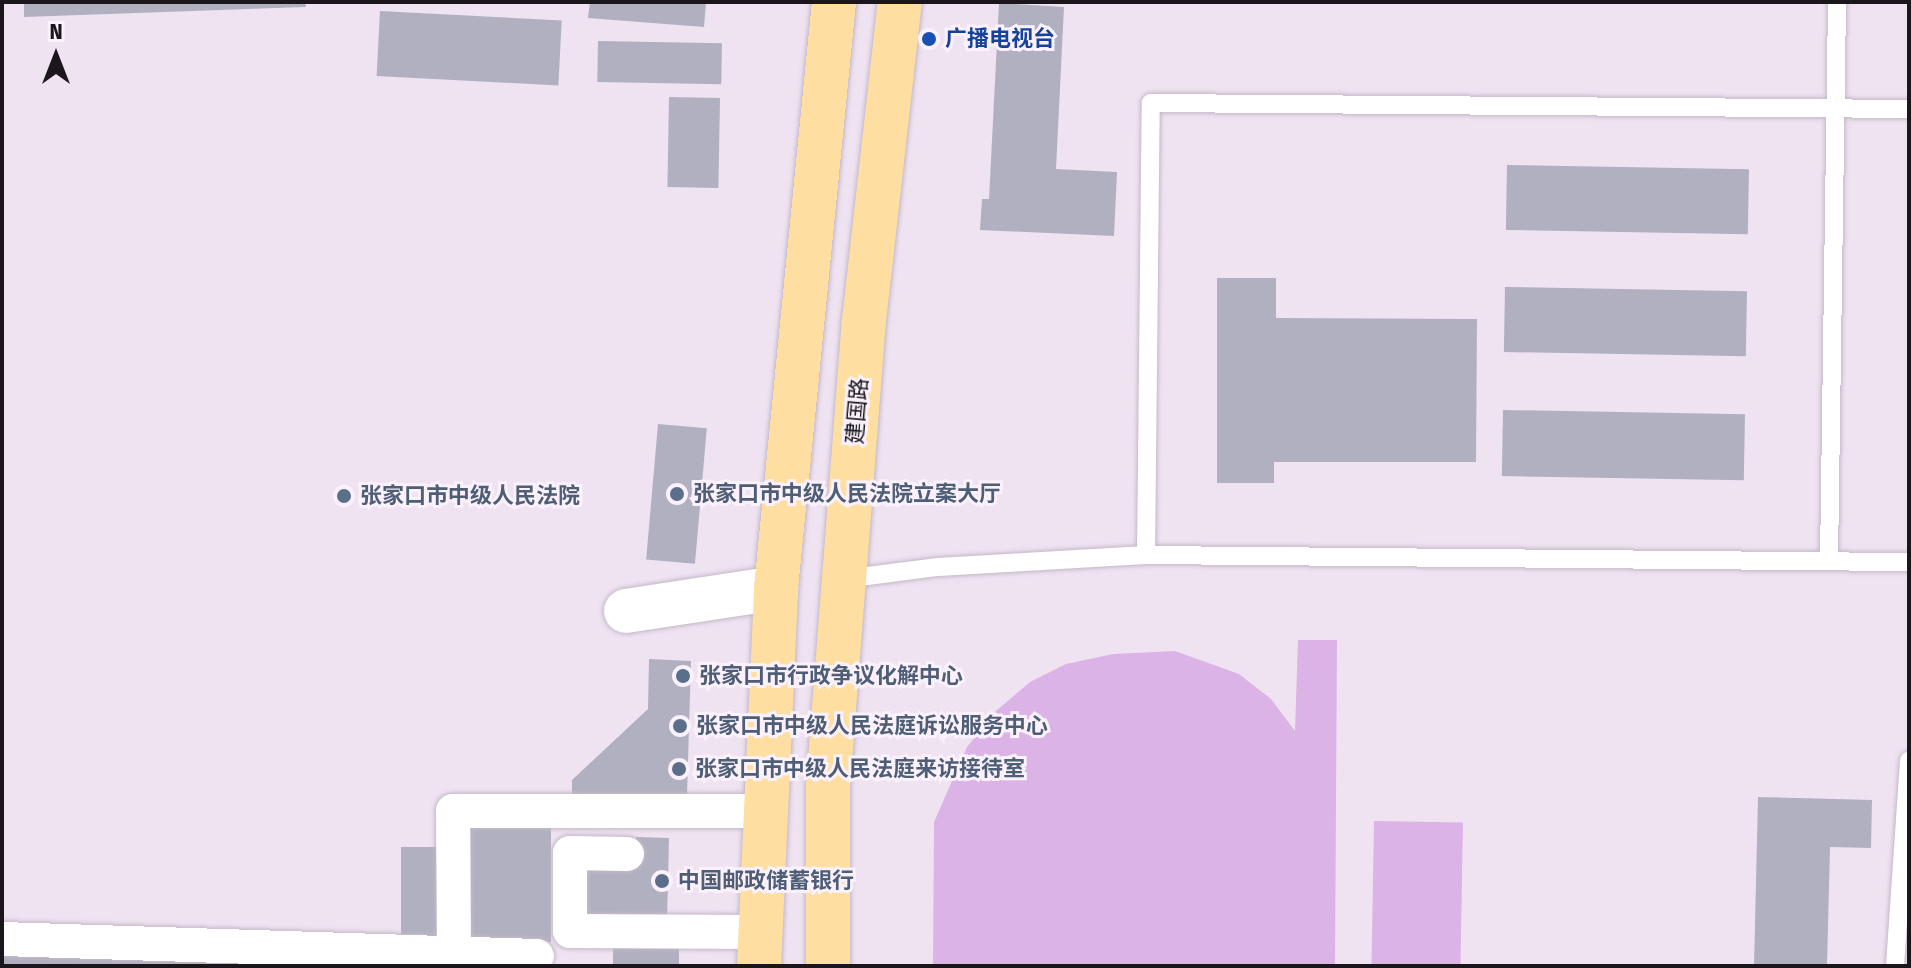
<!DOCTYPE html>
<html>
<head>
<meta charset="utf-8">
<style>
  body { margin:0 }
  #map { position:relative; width:1911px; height:968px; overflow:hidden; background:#efe3f2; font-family:"Fira Sans Condensed","Noto Sans SC",sans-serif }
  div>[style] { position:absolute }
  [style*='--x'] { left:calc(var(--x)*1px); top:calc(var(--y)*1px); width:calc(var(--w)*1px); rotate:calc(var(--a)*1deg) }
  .green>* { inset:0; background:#dcb3e7; transform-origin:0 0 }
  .building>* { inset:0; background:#b0b0c1; transform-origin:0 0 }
  .roads { filter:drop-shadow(0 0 2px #c4b8c7) drop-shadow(0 0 2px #c4b8c7) }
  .service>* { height:18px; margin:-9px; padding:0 9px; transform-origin:9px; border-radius:9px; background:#fff }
  .minor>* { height:34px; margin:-17px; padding:0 17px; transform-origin:17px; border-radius:17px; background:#fff }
  .tertiary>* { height:44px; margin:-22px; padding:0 22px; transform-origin:22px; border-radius:22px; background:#fff }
  .primary>* { height:44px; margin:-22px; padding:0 22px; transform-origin:22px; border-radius:22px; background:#fedfa1 }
  .dots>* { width:22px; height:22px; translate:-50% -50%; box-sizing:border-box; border:4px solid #faf1fd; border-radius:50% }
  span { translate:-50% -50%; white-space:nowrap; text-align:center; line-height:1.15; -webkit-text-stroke:6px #faf1fd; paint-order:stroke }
  .transit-label { font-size:22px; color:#164399; font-weight:700 }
  .left { translate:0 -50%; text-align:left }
  .street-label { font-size:22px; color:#1a161b }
  .service-label { font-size:22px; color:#4e5e75; font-weight:700 }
  .frame { position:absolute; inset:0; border:4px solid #1a161b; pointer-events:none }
  .north { position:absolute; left:16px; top:16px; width:80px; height:80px; -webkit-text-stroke:6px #faf1fd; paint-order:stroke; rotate:0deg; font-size:22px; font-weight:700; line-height:32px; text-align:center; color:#1a161b }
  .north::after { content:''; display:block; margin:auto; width:28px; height:36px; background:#1a161b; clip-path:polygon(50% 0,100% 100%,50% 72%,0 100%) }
</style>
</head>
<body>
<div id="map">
  <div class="green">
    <i style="clip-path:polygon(1298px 640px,1337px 640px,1335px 966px,933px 966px,934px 822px,967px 747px,997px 710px,1030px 682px,1066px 664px,1113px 654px,1175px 651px,1239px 674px,1271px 699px,1295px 731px)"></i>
    <i style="left:1374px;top:821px;width:89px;height:145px;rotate:1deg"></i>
  </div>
  <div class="building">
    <i style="clip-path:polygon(24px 2px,305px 2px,306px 7px,24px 17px)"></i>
    <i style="clip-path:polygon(590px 2px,706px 2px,704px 27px,588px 18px)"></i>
    <i style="clip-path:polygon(999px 3px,1064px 7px,1056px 169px,1117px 172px,1114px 236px,980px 230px,982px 199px,989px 199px)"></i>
    <i style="left:380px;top:11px;width:182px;height:65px;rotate:3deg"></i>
    <i style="left:598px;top:41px;width:124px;height:41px;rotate:1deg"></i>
    <i style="left:669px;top:97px;width:51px;height:90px;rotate:1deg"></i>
    <i style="left:1507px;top:165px;width:242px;height:65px;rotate:1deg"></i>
    <i style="clip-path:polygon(1217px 278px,1276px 278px,1276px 318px,1477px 319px,1476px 462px,1274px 462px,1274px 483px,1217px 483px)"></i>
    <i style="left:1505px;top:287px;width:242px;height:65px;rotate:1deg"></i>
    <i style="left:1503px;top:410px;width:242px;height:66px;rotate:1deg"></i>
    <i style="left:658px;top:424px;width:49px;height:136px;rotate:5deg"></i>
    <i style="clip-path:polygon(649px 659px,691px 661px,687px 795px,572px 795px,572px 780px,648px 709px)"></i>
    <i style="clip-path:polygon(1758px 797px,1872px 800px,1871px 848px,1830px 847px,1827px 966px,1754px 966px)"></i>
    <i style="left:471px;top:821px;width:80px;height:121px"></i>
    <i style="clip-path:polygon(636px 837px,669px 838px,667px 923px,576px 922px,577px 863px,635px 864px)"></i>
    <i style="left:401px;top:847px;width:37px;height:97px"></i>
    <i style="left:613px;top:945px;width:66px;height:21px"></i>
    <i style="clip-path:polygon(2px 947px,551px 963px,551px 966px,2px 966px)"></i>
  </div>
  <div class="roads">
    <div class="service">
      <i style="--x:1146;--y:555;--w:452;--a:-89.4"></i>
      <i style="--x:1151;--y:103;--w:758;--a:0.45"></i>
      <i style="--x:1829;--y:561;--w:559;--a:-89.18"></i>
      <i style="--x:844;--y:579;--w:95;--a:-7.3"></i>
      <i style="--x:938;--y:567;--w:208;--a:-3.3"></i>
      <i style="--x:1146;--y:555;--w:763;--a:0.53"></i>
      <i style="--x:1895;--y:966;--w:206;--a:-86.1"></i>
    </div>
    <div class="minor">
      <i style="--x:627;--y:854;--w:57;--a:-179"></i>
      <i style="--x:570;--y:853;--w:78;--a:90"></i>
      <i style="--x:570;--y:931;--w:190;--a:0.3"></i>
      <i style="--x:2;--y:939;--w:535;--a:1.82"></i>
      <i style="--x:454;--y:953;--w:142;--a:-90.4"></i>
      <i style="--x:453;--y:811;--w:313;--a:0"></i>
    </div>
    <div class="tertiary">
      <i style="--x:626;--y:611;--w:152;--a:-8.7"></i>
    </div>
    <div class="primary">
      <i style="--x:759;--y:966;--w:378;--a:-87.4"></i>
      <i style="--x:776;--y:588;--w:589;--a:-84.35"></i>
      <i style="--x:828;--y:966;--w:180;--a:-90"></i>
      <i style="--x:828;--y:786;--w:208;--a:-85.6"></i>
      <i style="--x:844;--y:579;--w:259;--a:-85.6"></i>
      <i style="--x:864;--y:321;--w:321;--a:-83.6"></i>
    </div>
  </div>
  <div class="dots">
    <i style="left:929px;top:39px;background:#1a4fb4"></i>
    <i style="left:677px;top:494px;background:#5c6f8a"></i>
    <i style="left:344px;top:496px;background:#5c6f8a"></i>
    <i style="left:683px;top:676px;background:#5c6f8a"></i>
    <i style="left:680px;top:726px;background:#5c6f8a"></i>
    <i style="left:679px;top:769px;background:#5c6f8a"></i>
    <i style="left:662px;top:881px;background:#5c6f8a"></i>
  </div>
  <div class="transit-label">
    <span class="left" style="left:945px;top:39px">广播电视台</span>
  </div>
  <div class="street-label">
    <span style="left:857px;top:411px;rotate:-85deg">建国路</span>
  </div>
  <div class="service-label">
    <span class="left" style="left:693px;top:494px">张家口市中级人民法院立案大厅</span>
    <span class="left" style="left:360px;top:496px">张家口市中级人民法院</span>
    <span class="left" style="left:699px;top:676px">张家口市行政争议化解中心</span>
    <span class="left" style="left:696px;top:726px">张家口市中级人民法庭诉讼服务中心</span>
    <span class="left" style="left:695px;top:769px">张家口市中级人民法庭来访接待室</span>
    <span class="left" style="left:678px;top:881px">中国邮政储蓄银行</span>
  </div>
  <div class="frame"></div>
  <div class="north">N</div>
</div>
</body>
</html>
